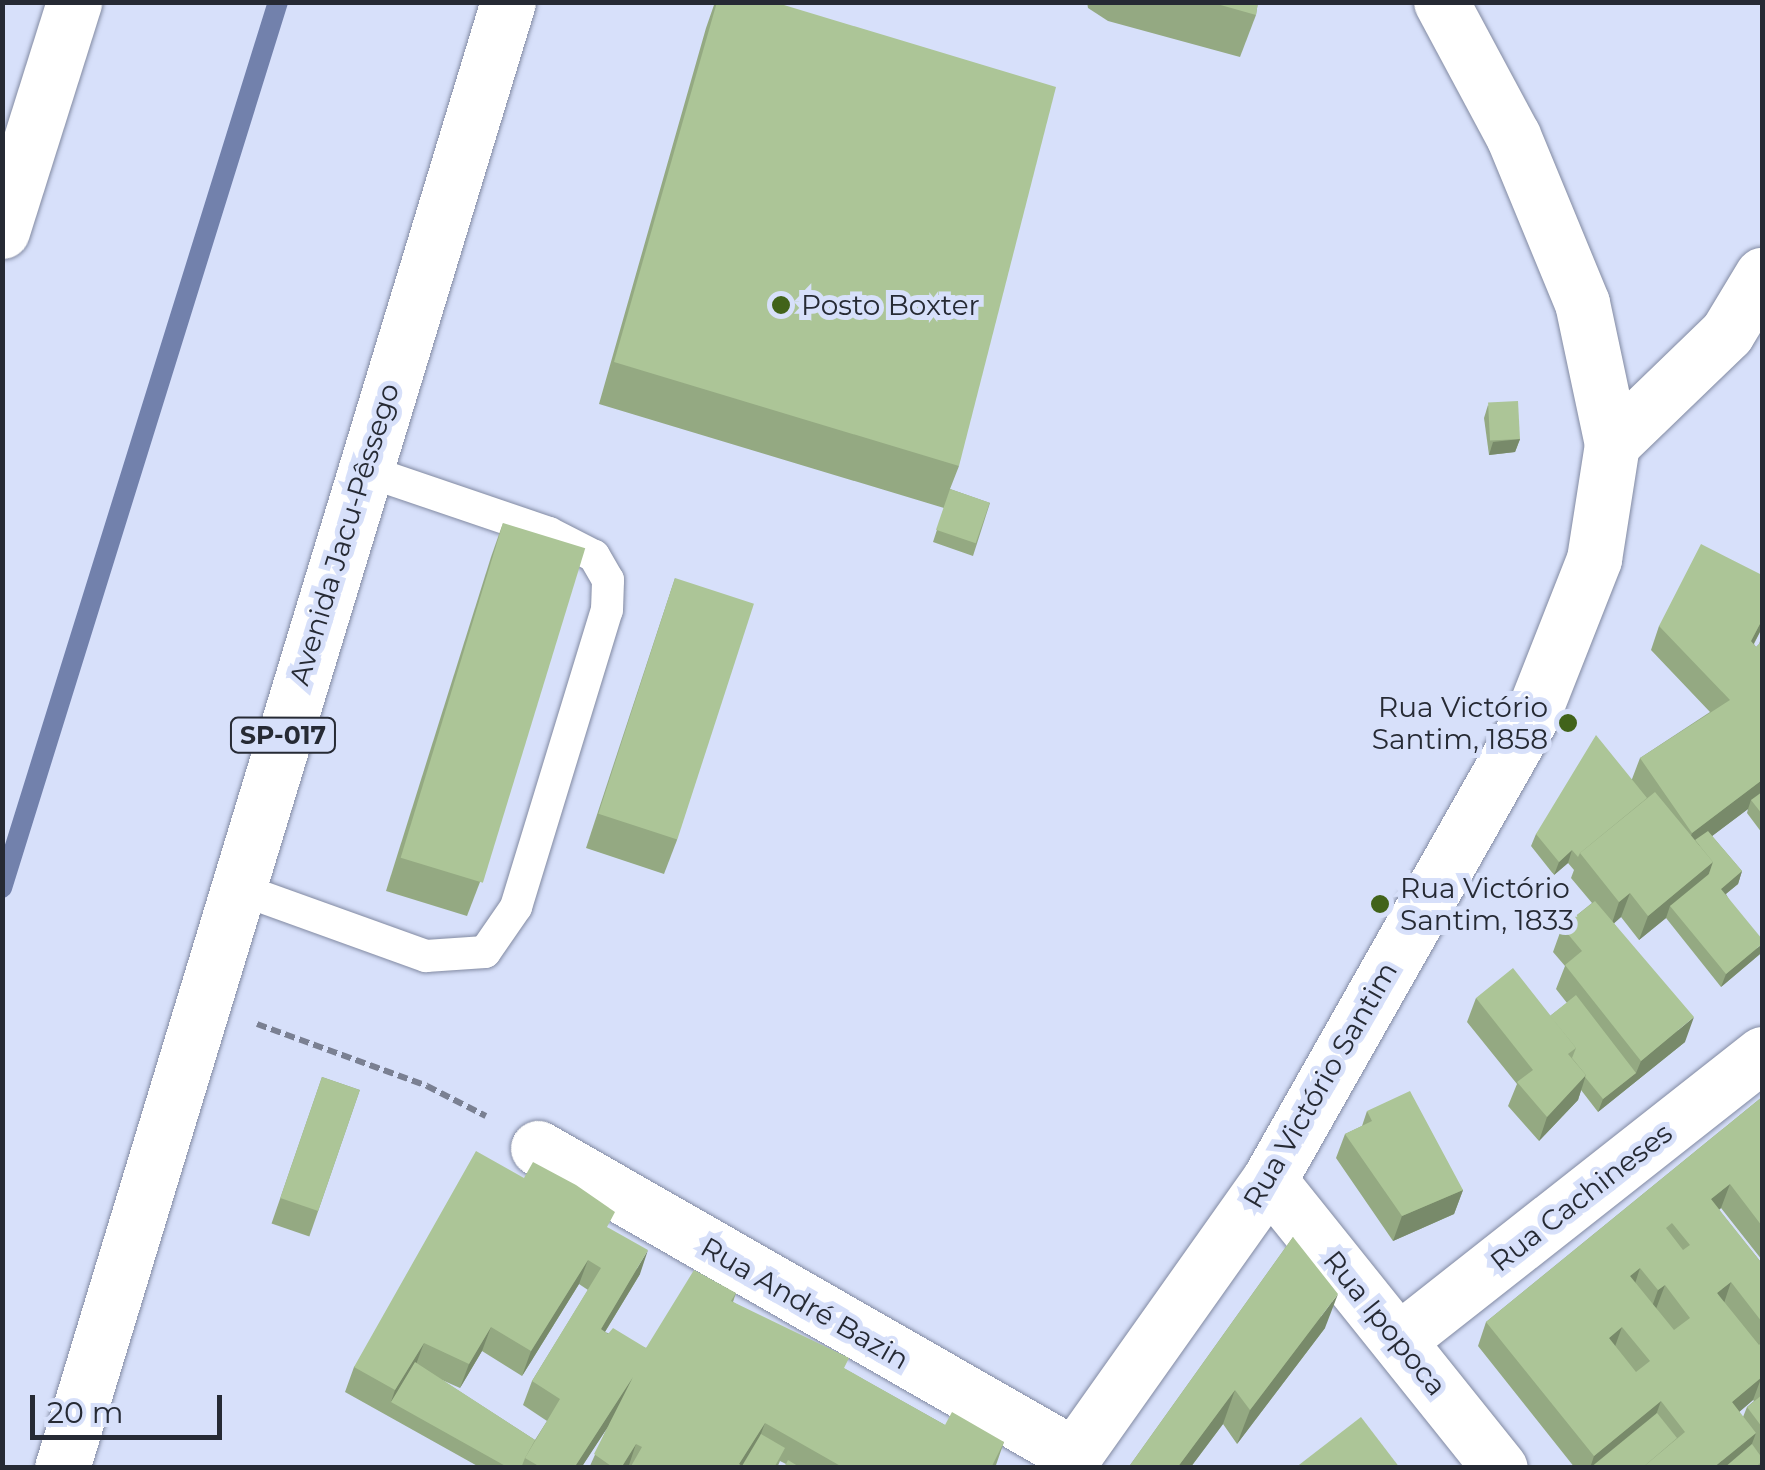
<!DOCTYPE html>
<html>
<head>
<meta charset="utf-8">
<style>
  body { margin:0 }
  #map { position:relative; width:1765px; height:1470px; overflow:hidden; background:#d7e0fa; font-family:Montserrat,sans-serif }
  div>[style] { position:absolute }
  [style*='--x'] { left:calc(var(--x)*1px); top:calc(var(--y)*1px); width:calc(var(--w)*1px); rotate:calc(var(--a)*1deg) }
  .stream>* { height:20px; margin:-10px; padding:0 10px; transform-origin:10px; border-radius:10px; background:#7281ac }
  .path>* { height:6px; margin-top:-3px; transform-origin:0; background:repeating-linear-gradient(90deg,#7a8092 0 10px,transparent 0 15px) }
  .roads { filter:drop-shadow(0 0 2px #828aa2) drop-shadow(0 0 2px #828aa2) }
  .lane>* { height:32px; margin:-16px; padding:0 16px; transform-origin:16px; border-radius:16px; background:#fff }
  .street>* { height:55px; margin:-27.5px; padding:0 27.5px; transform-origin:27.5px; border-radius:27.5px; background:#fff }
  .secondary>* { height:55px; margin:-27.5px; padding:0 27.5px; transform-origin:27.5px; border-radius:27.5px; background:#fff }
  .highway>* { height:55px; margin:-27.5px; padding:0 27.5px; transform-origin:27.5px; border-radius:27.5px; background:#fff }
  .wall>* { inset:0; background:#94a982; transform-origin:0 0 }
  .shaded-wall>* { inset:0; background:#788a6a }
  .building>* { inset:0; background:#acc597; transform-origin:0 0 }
  .dots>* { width:28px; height:28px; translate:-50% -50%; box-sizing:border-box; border:5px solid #d7e0fa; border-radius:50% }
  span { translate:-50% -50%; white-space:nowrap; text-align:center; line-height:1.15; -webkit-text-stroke:10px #d7e0fa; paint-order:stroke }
  .shield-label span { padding:2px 8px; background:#d7e0fa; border:2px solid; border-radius:8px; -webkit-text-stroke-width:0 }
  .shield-label { font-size:25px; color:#262a34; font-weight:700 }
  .poi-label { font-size:28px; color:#262a34 }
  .left { translate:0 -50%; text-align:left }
  .right { translate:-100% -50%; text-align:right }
  .street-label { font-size:28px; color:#262a34 }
  .frame { position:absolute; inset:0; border:5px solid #262a34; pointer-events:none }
  .scale { position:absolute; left:30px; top:1395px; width:192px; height:45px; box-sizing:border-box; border:5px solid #262a34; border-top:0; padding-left:12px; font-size:30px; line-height:35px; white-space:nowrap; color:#262a34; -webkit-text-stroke:8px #d7e0fa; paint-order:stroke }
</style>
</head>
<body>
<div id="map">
  <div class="stream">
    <i style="--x:2;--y:888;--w:928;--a:-72.7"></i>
  </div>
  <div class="path">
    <i style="--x:257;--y:1024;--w:181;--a:20"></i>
    <i style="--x:427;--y:1086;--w:66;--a:27"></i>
  </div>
  <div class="roads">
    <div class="lane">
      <i style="--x:237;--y:888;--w:201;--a:19.8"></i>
      <i style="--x:426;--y:956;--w:59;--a:-3.9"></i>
      <i style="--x:485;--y:952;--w:55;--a:-55.4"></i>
      <i style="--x:516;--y:907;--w:311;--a:-73"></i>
      <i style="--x:607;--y:610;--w:30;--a:-88"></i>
      <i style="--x:608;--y:580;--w:28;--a:-120"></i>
      <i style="--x:594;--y:556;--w:51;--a:-152.9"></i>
      <i style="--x:549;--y:533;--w:195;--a:-161.2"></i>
    </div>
    <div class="street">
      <i style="--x:1612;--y:444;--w:160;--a:-44"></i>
      <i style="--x:1727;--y:333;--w:68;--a:-58.9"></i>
      <i style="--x:538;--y:1148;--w:618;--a:29.8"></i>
      <i style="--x:1269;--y:1180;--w:369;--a:51.3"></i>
      <i style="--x:1400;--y:1339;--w:461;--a:-38.2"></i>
    </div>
    <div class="secondary">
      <i style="--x:1065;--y:1468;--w:353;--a:-54.7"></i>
      <i style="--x:1269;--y:1180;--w:536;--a:-60.47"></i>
      <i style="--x:1533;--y:714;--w:167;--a:-68.5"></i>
      <i style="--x:1594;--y:559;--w:116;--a:-81.1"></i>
      <i style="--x:1612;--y:444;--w:144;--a:-102"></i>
      <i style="--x:1582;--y:303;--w:181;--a:-112.4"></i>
      <i style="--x:1513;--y:136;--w:152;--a:-118.2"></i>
    </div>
    <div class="highway">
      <i style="--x:2;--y:231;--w:240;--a:-72.5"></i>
      <i style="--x:62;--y:1468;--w:1532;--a:-73.08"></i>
    </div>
  </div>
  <div class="wall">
    <i style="clip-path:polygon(715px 2px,774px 2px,959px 466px,950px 489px,990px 503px,973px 556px,933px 542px,946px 502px,944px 508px,599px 404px,706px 28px)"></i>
    <i style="clip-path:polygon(1087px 2px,1258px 2px,1256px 15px,1240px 57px,1108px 21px,1088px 8px)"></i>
    <i style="clip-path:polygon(1488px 405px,1520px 439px,1515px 452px,1489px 455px,1484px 418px)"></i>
    <i style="clip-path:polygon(503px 523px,480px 882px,467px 916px,386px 891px,491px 557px)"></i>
    <i style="clip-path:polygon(1762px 575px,1762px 628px,1754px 644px,1756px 647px,1759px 644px,1762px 635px,1762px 833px,1747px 813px,1748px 809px,1712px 836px,1742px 871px,1738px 884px,1726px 894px,1760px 954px,1721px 987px,1666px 918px,1639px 940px,1621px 917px,1614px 923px,1685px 1042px,1598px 1112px,1581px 1090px,1578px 1100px,1539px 1141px,1508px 1106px,1517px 1084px,1467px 1022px,1476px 998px,1550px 1016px,1567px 1003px,1556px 989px,1565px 966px,1553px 952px,1562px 927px,1592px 903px,1571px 878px,1574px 870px,1568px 863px,1554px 875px,1531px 846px,1536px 834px,1632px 779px,1640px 758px,1710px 712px,1651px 650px,1659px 626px)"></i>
    <i style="clip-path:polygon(675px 578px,677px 840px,664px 874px,586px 848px)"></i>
    <i style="left:322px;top:1077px;width:40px;height:155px;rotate:19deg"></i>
    <i style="clip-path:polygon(evenodd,1762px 1097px,1762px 1468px,1575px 1468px,1478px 1346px,1486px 1322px,1762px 1097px,1721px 1208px,1762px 1260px,1760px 1261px,1719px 1210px,1721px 1208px,1762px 1097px,1753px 1400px,1754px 1401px,1747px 1407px,1743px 1417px,1739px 1412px,1753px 1400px)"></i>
    <i style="clip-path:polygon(1367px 1111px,1463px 1190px,1454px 1214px,1393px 1241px,1336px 1158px,1345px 1134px,1362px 1126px)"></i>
    <i style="clip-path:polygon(evenodd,524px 1178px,609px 1229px,640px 1274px,605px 1332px,646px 1348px,736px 1293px,733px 1302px,845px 1369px,945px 1425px,1004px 1442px,995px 1468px,784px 1468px,786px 1464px,780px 1461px,777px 1468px,589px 1468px,608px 1426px,581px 1468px,481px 1468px,345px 1392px,354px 1367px,524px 1178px,579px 1284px,588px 1290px,532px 1381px,523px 1405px,547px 1421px,535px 1440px,442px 1380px,460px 1388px,482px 1351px,522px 1376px,579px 1284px)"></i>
    <i style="clip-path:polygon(1293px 1237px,1325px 1328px,1237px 1444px,1223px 1424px,1190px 1468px,1128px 1468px)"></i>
  </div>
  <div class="shaded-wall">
    <i style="clip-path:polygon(1520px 439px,1515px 452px,1489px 455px,1493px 442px)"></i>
    <i style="clip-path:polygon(1762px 620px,1762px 628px,1742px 665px,1751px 641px)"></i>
    <i style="clip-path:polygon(1762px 780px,1762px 798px,1751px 800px,1748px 809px,1691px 852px,1687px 847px,1692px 833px)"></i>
    <i style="clip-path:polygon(1572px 850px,1568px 863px,1554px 875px,1559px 862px)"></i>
    <i style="clip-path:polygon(1713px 862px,1704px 887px,1670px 906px,1666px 918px,1639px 940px,1648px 916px)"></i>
    <i style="clip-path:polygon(1742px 871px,1738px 884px,1717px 901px,1721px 889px)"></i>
    <i style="clip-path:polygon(1630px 893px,1621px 917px,1611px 926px,1619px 902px)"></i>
    <i style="clip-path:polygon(1762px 944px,1760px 954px,1721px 987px,1726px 974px)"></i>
    <i style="clip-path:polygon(1694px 1017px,1685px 1042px,1598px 1112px,1603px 1099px,1636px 1073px,1641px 1061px)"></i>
    <i style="clip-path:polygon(1586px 1075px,1578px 1100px,1539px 1141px,1547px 1117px)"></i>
    <i style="clip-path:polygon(1730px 1184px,1721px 1208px,1702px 1223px,1711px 1199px)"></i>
    <i style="clip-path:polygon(1463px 1190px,1454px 1214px,1393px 1241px,1402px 1216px)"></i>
    <i style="clip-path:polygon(648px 1250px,640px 1274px,592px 1353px,601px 1329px)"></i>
    <i style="clip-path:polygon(588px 1260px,579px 1284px,522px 1376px,531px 1351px)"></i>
    <i style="clip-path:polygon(1640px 1268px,1632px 1293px,1630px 1276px)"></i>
    <i style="clip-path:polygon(1731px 1282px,1723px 1306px,1717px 1293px)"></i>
    <i style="clip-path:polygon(1665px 1285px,1656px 1309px,1649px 1315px,1658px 1290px)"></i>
    <i style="clip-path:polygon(1338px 1294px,1325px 1328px,1237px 1444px,1250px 1410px)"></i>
    <i style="clip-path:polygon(491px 1327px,482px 1351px,460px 1388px,469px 1364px)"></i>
    <i style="clip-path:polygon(1622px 1327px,1613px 1352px,1609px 1338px)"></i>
    <i style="clip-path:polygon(424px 1343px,415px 1367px,391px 1402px,395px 1390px)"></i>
    <i style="clip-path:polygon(1762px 1376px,1753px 1400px,1723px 1426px,1732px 1402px)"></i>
    <i style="clip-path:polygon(633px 1377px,625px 1401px,581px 1468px,574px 1468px)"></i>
    <i style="clip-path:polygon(1235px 1390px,1223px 1424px,1190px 1468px,1177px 1468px)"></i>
    <i style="clip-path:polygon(1661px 1401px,1652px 1426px,1590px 1468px,1594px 1456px)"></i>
    <i style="clip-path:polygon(765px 1423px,756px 1447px,744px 1468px,739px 1464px)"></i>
    <i style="clip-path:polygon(1756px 1433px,1747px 1457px,1724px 1468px,1713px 1468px)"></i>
    <i style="clip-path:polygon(636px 1444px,628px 1468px,621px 1468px)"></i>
  </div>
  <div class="building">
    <i style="clip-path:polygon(717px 2px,774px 2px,1056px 87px,959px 466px,614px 362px)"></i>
    <i style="clip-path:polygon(1210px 2px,1258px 2px,1256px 15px)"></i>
    <i style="left:1518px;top:401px;width:38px;height:30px;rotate:87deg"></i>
    <i style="left:950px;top:489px;width:42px;height:43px;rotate:19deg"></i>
    <i style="left:503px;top:523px;width:86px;height:350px;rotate:17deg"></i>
    <i style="clip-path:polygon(1701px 544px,1762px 575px,1762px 620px,1751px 641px,1756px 647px,1762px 641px,1762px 780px,1692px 833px,1640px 758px,1730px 700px,1659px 626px)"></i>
    <i style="left:675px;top:578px;width:83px;height:248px;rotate:18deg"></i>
    <i style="clip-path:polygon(1596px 735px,1647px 798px,1580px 853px,1578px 857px,1572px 850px,1559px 862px,1536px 834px)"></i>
    <i style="clip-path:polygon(1655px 792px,1713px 862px,1648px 916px,1630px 893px,1619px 902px,1580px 853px)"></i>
    <i style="clip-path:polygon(1762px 792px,1762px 814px,1751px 800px)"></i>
    <i style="clip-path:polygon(1708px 831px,1742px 871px,1721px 889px,1762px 939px,1762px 944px,1726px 974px,1670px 906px,1709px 874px,1713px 862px,1695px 840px)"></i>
    <i style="clip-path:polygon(1595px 901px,1694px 1017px,1641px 1061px,1565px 965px,1582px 951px,1562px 927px)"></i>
    <i style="clip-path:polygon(1513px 968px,1576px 1048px,1568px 1054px,1586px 1075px,1547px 1117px,1517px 1082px,1533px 1070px,1476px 998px)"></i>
    <i style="clip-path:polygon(1576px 995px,1636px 1073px,1603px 1099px,1585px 1077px,1586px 1075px,1572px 1058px,1576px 1048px,1550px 1016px)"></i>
    <i style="left:322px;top:1077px;width:40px;height:128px;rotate:19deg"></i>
    <i style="clip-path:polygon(1410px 1091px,1463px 1190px,1402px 1216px,1345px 1134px,1372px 1121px,1367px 1111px)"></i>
    <i style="clip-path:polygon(evenodd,1762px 1097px,1762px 1226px,1730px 1184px,1711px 1199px,1760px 1261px,1762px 1259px,1762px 1322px,1731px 1282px,1717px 1293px,1759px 1345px,1762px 1342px,1762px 1377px,1732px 1402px,1756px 1433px,1713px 1468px,1642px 1468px,1685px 1432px,1661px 1401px,1594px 1456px,1486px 1322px,1762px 1097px,1672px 1223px,1690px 1245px,1683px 1250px,1666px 1228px,1672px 1223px,1762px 1097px,1640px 1268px,1658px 1290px,1665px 1285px,1690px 1318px,1674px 1330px,1630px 1276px,1640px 1268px,1762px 1097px,1622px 1327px,1650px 1361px,1636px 1372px,1609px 1338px,1622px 1327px)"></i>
    <i style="clip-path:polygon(476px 1151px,524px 1178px,533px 1162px,576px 1185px,615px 1212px,607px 1227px,648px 1250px,601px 1329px,608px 1334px,613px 1328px,646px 1348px,694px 1270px,736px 1293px,731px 1301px,849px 1358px,844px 1368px,945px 1425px,952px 1412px,1004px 1442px,991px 1468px,844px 1468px,765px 1423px,739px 1464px,745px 1468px,630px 1468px,642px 1447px,636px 1444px,621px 1468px,614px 1468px,594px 1454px,633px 1377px,574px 1468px,542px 1468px,525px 1458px,560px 1399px,532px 1381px,601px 1268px,588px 1260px,531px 1351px,491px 1327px,469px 1364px,424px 1343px,395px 1390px,354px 1367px)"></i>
    <i style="clip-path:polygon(1293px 1237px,1338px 1294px,1250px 1410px,1235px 1390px,1177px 1468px,1128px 1468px)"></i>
    <i style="clip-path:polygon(415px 1362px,535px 1440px,525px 1458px,521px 1468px,509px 1468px,391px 1402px)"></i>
    <i style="clip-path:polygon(1762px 1395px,1762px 1427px,1747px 1407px)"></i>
    <i style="clip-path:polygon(1657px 1413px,1677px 1438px,1642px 1468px,1590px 1468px)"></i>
    <i style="clip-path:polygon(1361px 1417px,1400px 1468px,1295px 1468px)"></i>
    <i style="clip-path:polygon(761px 1434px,785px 1448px,774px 1468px,745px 1468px,742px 1466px)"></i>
    <i style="clip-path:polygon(1752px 1444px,1762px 1458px,1762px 1461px,1755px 1468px,1724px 1468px)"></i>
    <i style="clip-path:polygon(788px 1460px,801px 1468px,784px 1468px)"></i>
  </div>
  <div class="dots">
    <i style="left:781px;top:305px;background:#41631a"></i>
    <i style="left:1568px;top:723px;background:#41631a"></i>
    <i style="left:1380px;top:904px;background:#41631a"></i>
  </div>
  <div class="shield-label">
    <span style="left:283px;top:735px">SP-017</span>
  </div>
  <div class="poi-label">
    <span class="left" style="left:801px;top:305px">Posto Boxter</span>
    <span class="right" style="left:1548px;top:723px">Rua Victório<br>Santim, 1858</span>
    <span class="left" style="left:1400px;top:904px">Rua Victório<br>Santim, 1833</span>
  </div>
  <div class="street-label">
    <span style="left:344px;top:534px;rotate:-73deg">Avenida Jacu-Pêssego</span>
    <span style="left:1320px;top:1085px;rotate:-60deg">Rua Victório Santim</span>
    <span style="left:1581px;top:1197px;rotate:-38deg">Rua Cachineses</span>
    <span style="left:805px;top:1303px;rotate:30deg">Rua André Bazin</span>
    <span style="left:1385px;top:1323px;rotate:51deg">Rua Ipopoca</span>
  </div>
  <div class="frame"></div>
  <div class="scale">20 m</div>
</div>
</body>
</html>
